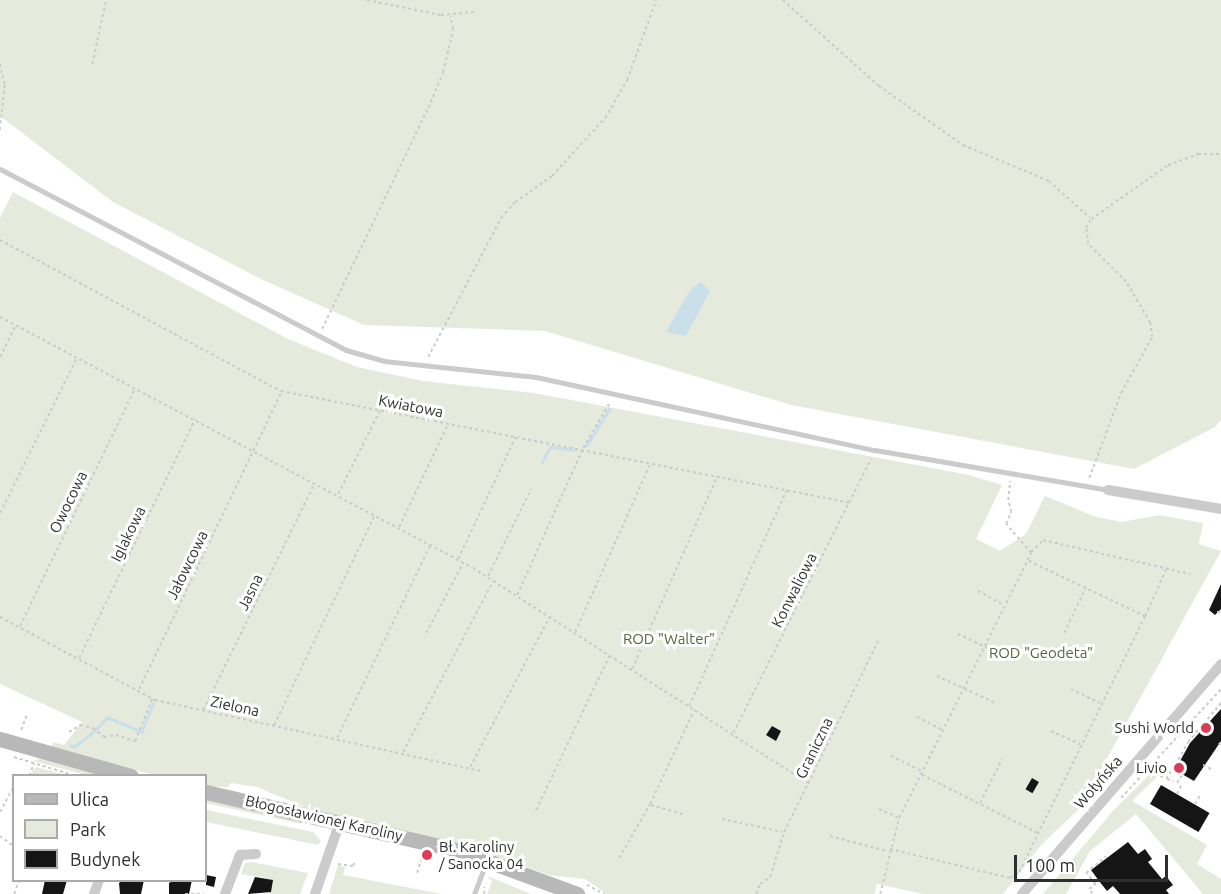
<!DOCTYPE html>
<html>
<head>
<meta charset="utf-8">
<style>
  body { margin:0 }
  #map { position:relative; width:1221px; height:894px; overflow:hidden; background:#fff; font-family:Ubuntu,sans-serif }
  div>[style] { position:absolute }
  [style*='--x'] { left:calc(var(--x)*1px); top:calc(var(--y)*1px); width:calc(var(--w)*1px); rotate:calc(var(--a)*1deg) }
  .green>* { inset:0; background:#e5eadc }
  .water>* { inset:0; background:#c9dfe9 }
  .stream>* { height:3px; margin:-1.5px; padding:0 1.5px; transform-origin:1.5px; border-radius:1.5px; background:#c9dfe9 }
  .building>* { inset:0; background:#151515; transform-origin:0 0 }
  .path>* { height:1.5px; margin-top:-0.75px; transform-origin:0; background:repeating-linear-gradient(90deg,#cbcbcb 0 3px,transparent 0 6px) }
  .lane>* { height:5px; margin:-2.5px; padding:0 2.5px; transform-origin:2.5px; border-radius:2.5px; background:#cbcbcb }
  .street>* { height:10px; margin:-5px; padding:0 5px; transform-origin:5px; border-radius:5px; background:#cbcbcb }
  .secondary>* { height:15px; margin:-7.5px; padding:0 7.5px; transform-origin:7.5px; border-radius:7.5px; background:#b8b8b8 }
  .dots>* { width:16px; height:16px; translate:-50% -50%; box-sizing:border-box; border:3px solid #fff; border-radius:50% }
  span { translate:-50% -50%; white-space:nowrap; text-align:center; line-height:1.15; -webkit-text-stroke:6px #fff; paint-order:stroke }
  .street-label { font-size:15px; color:#2e2e2e }
  .park-label { font-size:15px; color:#54663e }
  .poi-label { font-size:15px; color:#2e2e2e }
  .right { translate:-100% -50%; text-align:right }
  .left { translate:0 -50%; text-align:left }
  .legend { position:absolute; left:12px; top:774px; width:195px; height:108px; box-sizing:border-box; background:#fff; border:2px solid #ababab; margin:0; padding:8px 10px; list-style:none; font-size:18px; color:#2e2e2e }
  .legend li { display:flex; align-items:center; gap:12px; height:30px }
  .legend b { width:30px; border:2px solid #ababab }
  .scale { position:absolute; left:1014px; top:855px; width:154px; height:27px; box-sizing:border-box; border:3px solid #2e2e2e; border-top:0; padding-left:8px; font-size:18px; line-height:21px; white-space:nowrap; color:#2e2e2e; -webkit-text-stroke:4px #fff; paint-order:stroke }
</style>
</head>
<body>
<div id="map">
  <div class="green">
    <i style="clip-path:polygon(0 0,1221px 0,1221px 420px,1215px 427px,1134px 469px,791px 405px,545px 331px,364px 325px,261px 279px,113px 202px,0 116px)"></i>
    <i style="clip-path:polygon(13px 192px,288px 339px,357px 367px,423px 381px,534px 393px,969px 475px,1002px 485px,976px 539px,1000px 551px,1026px 534px,1045px 496px,1096px 517px,1122px 522px,1159px 515px,1203px 523px,1199px 544px,1221px 551px,1079px 809px,1041px 845px,1003px 894px,923px 894px,877px 884px,874px 894px,607px 894px,585px 879px,549px 875px,490px 854px,312px 810px,257px 787px,231px 783px,228px 787px,210px 787px,206px 786px,206px 776px,155px 775px,51px 749px,53px 742px,64px 745px,82px 722px,0 684px,0 218px)"></i>
    <i style="clip-path:polygon(41px 758px,107px 775px,86px 775px,33px 761px)"></i>
    <i style="clip-path:polygon(36px 767px,65px 775px,30px 775px)"></i>
    <i style="clip-path:polygon(1151px 773px,1157px 777px,1132px 801px,1207px 845px,1197px 864px,1221px 879px,1221px 894px,1203px 894px,1136px 814px,1090px 851px,1066px 894px,1043px 894px,1112px 812px)"></i>
    <i style="clip-path:polygon(206px 797px,303px 819px,302px 824px,206px 803px)"></i>
    <i style="clip-path:polygon(206px 810px,313px 832px,321px 841px,318px 845px,206px 822px)"></i>
    <i style="clip-path:polygon(252px 862px,308px 873px,300px 894px,268px 894px,266px 878px,241px 874px,245px 863px)"></i>
    <i style="clip-path:polygon(338px 865px,345px 867px,343px 875px,442px 894px,329px 894px)"></i>
    <i style="clip-path:polygon(487px 876px,495px 879px,531px 894px,487px 894px,492px 882px)"></i>
  </div>
  <div class="water">
    <i style="clip-path:polygon(701px 282px,710px 291px,686px 336px,666px 332px,690px 290px)"></i>
  </div>
  <div class="stream">
    <i style="--x:586;--y:446;--w:44;--a:-58.1"></i>
    <i style="--x:542;--y:462;--w:17;--a:-62"></i>
    <i style="--x:550;--y:447;--w:24;--a:7"></i>
    <i style="--x:96;--y:729;--w:16;--a:-47"></i>
    <i style="--x:107;--y:717;--w:38;--a:23"></i>
    <i style="--x:142;--y:730;--w:29;--a:-68"></i>
    <i style="--x:70;--y:745;--w:4;--a:27"></i>
    <i style="--x:74;--y:747;--w:26;--a:-39"></i>
  </div>
  <div class="building">
    <i style="clip-path:polygon(1221px 584px,1221px 609px,1215px 615px,1209px 610px)"></i>
    <i style="clip-path:polygon(1221px 709px,1221px 741px,1194px 781px,1175px 770px,1190px 743px)"></i>
    <i style="clip-path:polygon(772px 726px,781px 731px,776px 741px,766px 735px)"></i>
    <i style="left:1032px;top:778px;width:8px;height:13px;rotate:30deg"></i>
    <i style="left:1161px;top:785px;width:56px;height:22px;rotate:30deg"></i>
    <i style="clip-path:polygon(1128px 842px,1138px 854px,1145px 849px,1152px 859px,1148px 862px,1162px 879px,1166px 876px,1173px 885px,1166px 890px,1169px 894px,1120px 894px,1113px 886px,1107px 891px,1099px 881px,1091px 870px)"></i>
    <i style="clip-path:polygon(206px 875px,216px 877px,214px 887px,206px 885px)"></i>
    <i style="clip-path:polygon(255px 877px,273px 880px,271px 892px,248px 894px)"></i>
    <i style="clip-path:polygon(45px 880px,67px 880px,63px 894px,42px 894px)"></i>
    <i style="clip-path:polygon(123px 880px,144px 880px,141px 894px,120px 894px,119px 883px)"></i>
    <i style="clip-path:polygon(174px 880px,192px 880px,189px 894px,169px 894px,169px 883px)"></i>
  </div>
  <div class="path">
    <i style="--x:367;--y:0;--w:76;--a:11.5"></i>
    <i style="--x:441;--y:15;--w:33;--a:-5"></i>
    <i style="--x:783;--y:0;--w:129;--a:41.9"></i>
    <i style="--x:879;--y:86;--w:103;--a:35.1"></i>
    <i style="--x:963;--y:145;--w:93;--a:22.7"></i>
    <i style="--x:1049;--y:181;--w:55;--a:42.1"></i>
    <i style="--x:0;--y:64;--w:22;--a:77"></i>
    <i style="--x:5;--y:85;--w:46;--a:96.2"></i>
    <i style="--x:92;--y:64;--w:66;--a:-77.7"></i>
    <i style="--x:0;--y:240;--w:319;--a:28.3"></i>
    <i style="--x:281;--y:391;--w:581;--a:11.12"></i>
    <i style="--x:0;--y:317;--w:535;--a:27.95"></i>
    <i style="--x:473;--y:568;--w:398;--a:32.7"></i>
    <i style="--x:322;--y:329;--w:245;--a:-64.4"></i>
    <i style="--x:428;--y:108;--w:39;--a:-67"></i>
    <i style="--x:443;--y:72;--w:44;--a:-76.9"></i>
    <i style="--x:453;--y:29;--w:13;--a:-103"></i>
    <i style="--x:0;--y:357;--w:34;--a:-64"></i>
    <i style="--x:428;--y:357;--w:157;--a:-62.3"></i>
    <i style="--x:501;--y:218;--w:21;--a:-49"></i>
    <i style="--x:515;--y:202;--w:45;--a:-35.1"></i>
    <i style="--x:552;--y:176;--w:79;--a:-47.6"></i>
    <i style="--x:605;--y:118;--w:44;--a:-59.9"></i>
    <i style="--x:627;--y:80;--w:85;--a:-70.1"></i>
    <i style="--x:1089;--y:478;--w:91;--a:-69.4"></i>
    <i style="--x:1121;--y:393;--w:64;--a:-61"></i>
    <i style="--x:1152;--y:337;--w:14;--a:-98"></i>
    <i style="--x:1150;--y:323;--w:48;--a:-120.3"></i>
    <i style="--x:1126;--y:282;--w:54;--a:-135"></i>
    <i style="--x:1088;--y:244;--w:16;--a:-97"></i>
    <i style="--x:1086;--y:228;--w:10;--a:-61"></i>
    <i style="--x:1091;--y:219;--w:94;--a:-35"></i>
    <i style="--x:1168;--y:165;--w:32;--a:-20"></i>
    <i style="--x:1198;--y:154;--w:23;--a:0"></i>
    <i style="--x:338;--y:494;--w:94;--a:-63.4"></i>
    <i style="--x:0;--y:513;--w:174;--a:-63.7"></i>
    <i style="--x:399;--y:527;--w:114;--a:-64.6"></i>
    <i style="--x:1031;--y:552;--w:17;--a:-45"></i>
    <i style="--x:1043;--y:540;--w:151;--a:13"></i>
    <i style="--x:458;--y:559;--w:136;--a:-64.8"></i>
    <i style="--x:1029;--y:561;--w:128;--a:25.4"></i>
    <i style="--x:1145;--y:616;--w:54;--a:-65.8"></i>
    <i style="--x:488;--y:576;--w:97;--a:-63.7"></i>
    <i style="--x:978;--y:591;--w:30;--a:28"></i>
    <i style="--x:517;--y:595;--w:161;--a:-65.8"></i>
    <i style="--x:583;--y:448;--w:53;--a:-59.6"></i>
    <i style="--x:1217;--y:612;--w:4;--a:0"></i>
    <i style="--x:0;--y:617;--w:176;--a:28.2"></i>
    <i style="--x:155;--y:700;--w:335;--a:12.3"></i>
    <i style="--x:20;--y:626;--w:264;--a:-64.2"></i>
    <i style="--x:575;--y:632;--w:184;--a:-65.9"></i>
    <i style="--x:426;--y:633;--w:79;--a:-62.1"></i>
    <i style="--x:1064;--y:633;--w:49;--a:-64.5"></i>
    <i style="--x:958;--y:634;--w:64;--a:25"></i>
    <i style="--x:79;--y:658;--w:266;--a:-64.1"></i>
    <i style="--x:632;--y:669;--w:211;--a:-66.2"></i>
    <i style="--x:937;--y:676;--w:65;--a:24.6"></i>
    <i style="--x:139;--y:689;--w:328;--a:-64.4"></i>
    <i style="--x:1071;--y:689;--w:32;--a:26"></i>
    <i style="--x:689;--y:706;--w:236;--a:-65.7"></i>
    <i style="--x:203;--y:710;--w:252;--a:-63.8"></i>
    <i style="--x:917;--y:717;--w:28;--a:27"></i>
    <i style="--x:274;--y:725;--w:232;--a:-64.4"></i>
    <i style="--x:21;--y:730;--w:15;--a:-70"></i>
    <i style="--x:1051;--y:731;--w:32;--a:24"></i>
    <i style="--x:69;--y:732;--w:13;--a:-32"></i>
    <i style="--x:80;--y:725;--w:13;--a:13"></i>
    <i style="--x:93;--y:728;--w:14;--a:39"></i>
    <i style="--x:104;--y:737;--w:12;--a:-9"></i>
    <i style="--x:116;--y:735;--w:20;--a:18"></i>
    <i style="--x:135;--y:741;--w:45;--a:-68"></i>
    <i style="--x:733;--y:733;--w:307;--a:-63.3"></i>
    <i style="--x:337;--y:738;--w:213;--a:-64.2"></i>
    <i style="--x:1219;--y:743;--w:3;--a:45"></i>
    <i style="--x:403;--y:752;--w:193;--a:-62.2"></i>
    <i style="--x:891;--y:756;--w:34;--a:26"></i>
    <i style="--x:14;--y:757;--w:65;--a:17"></i>
    <i style="--x:1203;--y:765;--w:11;--a:27"></i>
    <i style="--x:470;--y:767;--w:169;--a:-62.1"></i>
    <i style="--x:1150;--y:770;--w:18;--a:29"></i>
    <i style="--x:1166;--y:779;--w:9;--a:-58"></i>
    <i style="--x:922;--y:775;--w:130;--a:26.6"></i>
    <i style="--x:29;--y:776;--w:14;--a:-69"></i>
    <i style="--x:1167;--y:779;--w:7;--a:16"></i>
    <i style="--x:1177;--y:783;--w:9;--a:-58"></i>
    <i style="--x:1182;--y:775;--w:11;--a:-153"></i>
    <i style="--x:1172;--y:770;--w:32;--a:-60"></i>
    <i style="--x:1188;--y:742;--w:51;--a:-49.8"></i>
    <i style="--x:1177;--y:794;--w:10;--a:-66"></i>
    <i style="--x:1121;--y:798;--w:148;--a:-47.5"></i>
    <i style="--x:980;--y:803;--w:49;--a:-63.4"></i>
    <i style="--x:1195;--y:804;--w:10;--a:-61"></i>
    <i style="--x:651;--y:805;--w:33;--a:16"></i>
    <i style="--x:879;--y:809;--w:22;--a:24"></i>
    <i style="--x:536;--y:810;--w:170;--a:-64.6"></i>
    <i style="--x:0;--y:812;--w:30;--a:-62"></i>
    <i style="--x:722;--y:819;--w:62;--a:12"></i>
    <i style="--x:0;--y:836;--w:17;--a:36"></i>
    <i style="--x:830;--y:836;--w:59;--a:14.7"></i>
    <i style="--x:890;--y:849;--w:123;--a:13.6"></i>
    <i style="--x:1010;--y:878;--w:11;--a:-34"></i>
    <i style="--x:1019;--y:872;--w:285;--a:-63.8"></i>
    <i style="--x:619;--y:858;--w:62;--a:-60.1"></i>
    <i style="--x:650;--y:804;--w:104;--a:-64.9"></i>
    <i style="--x:452;--y:863;--w:10;--a:17"></i>
    <i style="--x:338;--y:864;--w:15;--a:8"></i>
    <i style="--x:353;--y:866;--w:3;--a:-72"></i>
    <i style="--x:417;--y:873;--w:19;--a:-74"></i>
    <i style="--x:1095;--y:884;--w:14;--a:-129"></i>
    <i style="--x:1086;--y:873;--w:26;--a:-40"></i>
    <i style="--x:587;--y:885;--w:20;--a:27"></i>
    <i style="--x:14;--y:894;--w:15;--a:-70"></i>
    <i style="--x:185;--y:894;--w:19;--a:0"></i>
    <i style="--x:484;--y:894;--w:7;--a:-90"></i>
    <i style="--x:756;--y:894;--w:11;--a:-68"></i>
    <i style="--x:760;--y:884;--w:12;--a:-35"></i>
    <i style="--x:770;--y:877;--w:47;--a:-72.7"></i>
    <i style="--x:784;--y:832;--w:213;--a:-63.8"></i>
    <i style="--x:880;--y:894;--w:78;--a:-76"></i>
    <i style="--x:899;--y:818;--w:296;--a:-63.5"></i>
    <i style="--x:1031;--y:553;--w:38;--a:-131"></i>
    <i style="--x:1006;--y:524;--w:13;--a:-67"></i>
    <i style="--x:1011;--y:512;--w:12;--a:-104"></i>
    <i style="--x:1008;--y:500;--w:19;--a:-84"></i>
    <i style="--x:1092;--y:894;--w:6;--a:-121"></i>
    <i style="--x:1089;--y:889;--w:13;--a:-39"></i>
  </div>
  <div class="lane">
    <i style="--x:0;--y:169;--w:390;--a:27.6"></i>
    <i style="--x:346;--y:350;--w:40;--a:16"></i>
    <i style="--x:384;--y:361;--w:153;--a:6"></i>
    <i style="--x:536;--y:377;--w:347;--a:12.2"></i>
    <i style="--x:875;--y:450;--w:236;--a:9.7"></i>
    <i style="--x:474;--y:894;--w:34;--a:-69"></i>
  </div>
  <div class="street">
    <i style="--x:1108;--y:490;--w:115;--a:9.5"></i>
    <i style="--x:94;--y:894;--w:15;--a:-70"></i>
    <i style="--x:225;--y:894;--w:42;--a:-69"></i>
    <i style="--x:240;--y:855;--w:16;--a:-4"></i>
    <i style="--x:315;--y:894;--w:76;--a:-70.9"></i>
    <i style="--x:1022;--y:894;--w:304;--a:-49.1"></i>
  </div>
  <div class="secondary">
    <i style="--x:0;--y:739;--w:136;--a:15.8"></i>
    <i style="--x:206;--y:792;--w:262;--a:13"></i>
    <i style="--x:461;--y:851;--w:124;--a:20.3"></i>
  </div>
  <div class="dots">
    <i style="left:1206px;top:728px;background:#da3b55"></i>
    <i style="left:1179px;top:768px;background:#da3b55"></i>
    <i style="left:427px;top:855px;background:#da3b55"></i>
  </div>
  <div class="street-label">
    <span style="left:411px;top:406px;rotate:11deg">Kwiatowa</span>
    <span style="left:68px;top:502px;rotate:-64deg">Owocowa</span>
    <span style="left:128px;top:534px;rotate:-64deg">Iglakowa</span>
    <span style="left:187px;top:565px;rotate:-64deg">Jałowcowa</span>
    <span style="left:794px;top:590px;rotate:-63deg">Konwaliowa</span>
    <span style="left:250px;top:592px;rotate:-64deg">Jasna</span>
    <span style="left:235px;top:706px;rotate:12deg">Zielona</span>
    <span style="left:814px;top:748px;rotate:-64deg">Graniczna</span>
    <span style="left:1098px;top:782px;rotate:-49deg">Wołyńska</span>
    <span style="left:324px;top:818px;rotate:13deg">Błogosławionej Karoliny</span>
  </div>
  <div class="park-label">
    <span style="left:669px;top:639px">ROD "Walter"</span>
    <span style="left:1041px;top:653px">ROD "Geodeta"</span>
  </div>
  <div class="poi-label">
    <span class="right" style="left:1194px;top:728px">Sushi World</span>
    <span class="right" style="left:1167px;top:768px">Livio</span>
    <span class="left" style="left:439px;top:855px">Bł. Karoliny<br>/ Sanocka 04</span>
  </div>
  <ul class="legend">
  <li><b style="height:8px;background:#b8b8b8"></b>Ulica</li>
  <li><b style="height:16px;background:#e5eadc"></b>Park</li>
  <li><b style="height:16px;background:#151515"></b>Budynek</li>
  </ul>
  <div class="scale">100 m</div>
</div>
</body>
</html>
